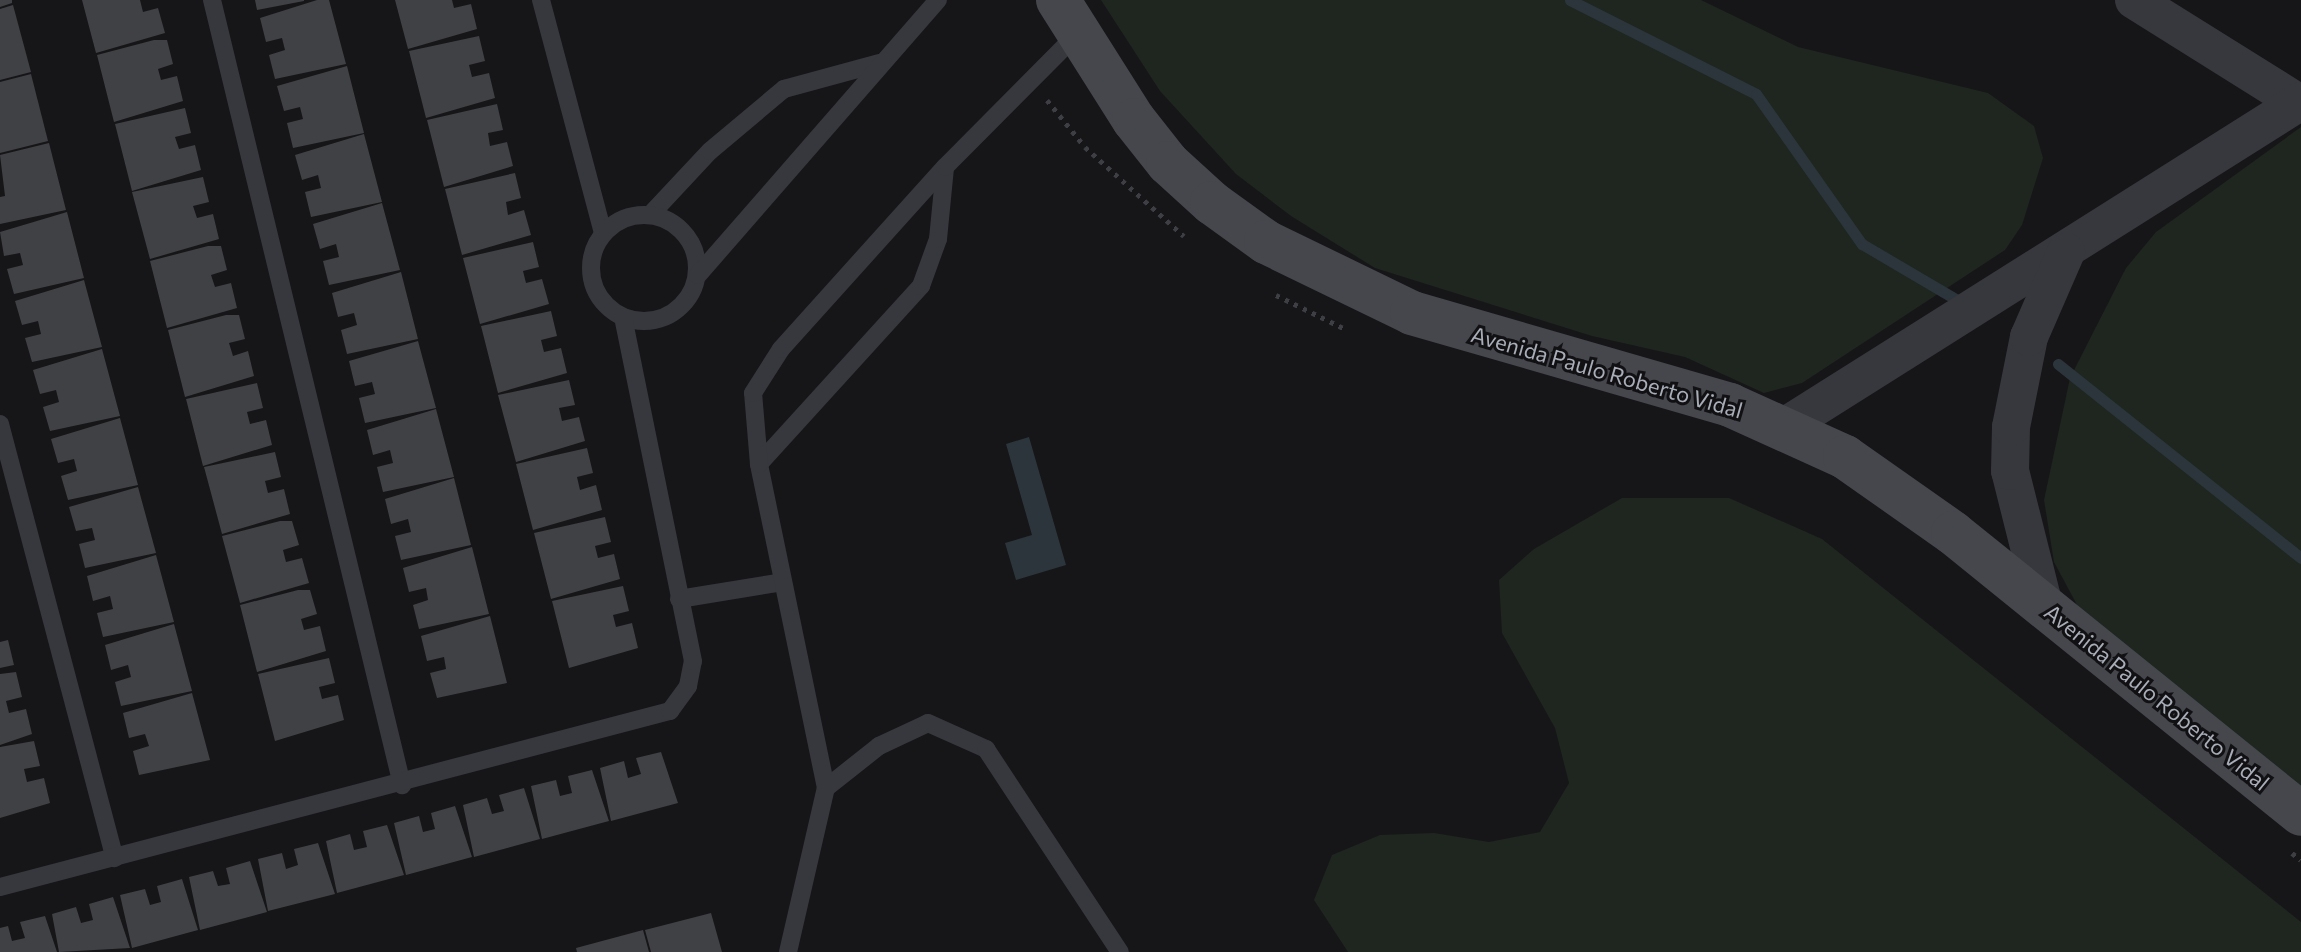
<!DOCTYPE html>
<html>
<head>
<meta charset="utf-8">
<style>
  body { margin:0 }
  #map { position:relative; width:2301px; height:952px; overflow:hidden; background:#161618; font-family:Commissioner,sans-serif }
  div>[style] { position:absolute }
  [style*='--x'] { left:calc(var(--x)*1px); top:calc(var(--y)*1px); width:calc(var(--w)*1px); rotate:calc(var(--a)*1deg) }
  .green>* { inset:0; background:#1e261f }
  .water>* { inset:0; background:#2c353c }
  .stream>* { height:11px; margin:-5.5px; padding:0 5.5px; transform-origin:5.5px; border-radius:5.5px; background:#2c353c }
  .building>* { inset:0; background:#404145 }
  .path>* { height:5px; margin-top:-2.5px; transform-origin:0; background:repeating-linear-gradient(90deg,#3d3f44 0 4px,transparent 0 10px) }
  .lane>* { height:18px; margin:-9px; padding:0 9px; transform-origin:9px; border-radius:9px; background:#37383d }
  .lane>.ring { margin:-9px; padding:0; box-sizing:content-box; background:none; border:18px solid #37383d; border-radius:50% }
  .street>* { height:38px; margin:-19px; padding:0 19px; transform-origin:19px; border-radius:19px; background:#37383d }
  .secondary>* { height:44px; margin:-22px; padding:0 22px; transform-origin:22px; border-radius:22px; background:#45474d }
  span { translate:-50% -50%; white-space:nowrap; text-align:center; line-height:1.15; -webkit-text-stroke:6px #111113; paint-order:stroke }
  .street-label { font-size:22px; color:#a8adb8 }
</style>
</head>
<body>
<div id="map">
  <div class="green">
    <i style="clip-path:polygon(1101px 0,1701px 0,1798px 47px,1988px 93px,2034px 126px,2043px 158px,2022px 225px,2005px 250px,1802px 383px,1764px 393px,1685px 357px,1592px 336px,1375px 268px,1291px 216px,1236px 174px,1160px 91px)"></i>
    <i style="clip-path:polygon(2301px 127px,2301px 790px,2084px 618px,2054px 562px,2044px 500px,2070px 378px,2126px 268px,2156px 232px)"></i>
    <i style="clip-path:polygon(1622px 498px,1729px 498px,1822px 539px,2301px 922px,2301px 952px,1348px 952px,1314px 900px,1332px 855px,1380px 835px,1434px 833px,1489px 842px,1540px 832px,1569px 783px,1555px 728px,1502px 633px,1499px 580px,1534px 549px)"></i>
  </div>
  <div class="water">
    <i style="clip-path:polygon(1029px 437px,1066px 565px,1016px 580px,1005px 543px,1032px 535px,1006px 444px)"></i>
  </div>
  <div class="stream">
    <i style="--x:1570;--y:0;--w:208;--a:26.8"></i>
    <i style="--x:1756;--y:94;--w:184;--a:54.8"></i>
    <i style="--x:1862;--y:244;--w:110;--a:30.5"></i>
    <i style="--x:2058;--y:364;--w:311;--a:38.6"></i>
  </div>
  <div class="building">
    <i style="clip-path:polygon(0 0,12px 0,12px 3px,0 7px)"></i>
    <i style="clip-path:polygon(82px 0,140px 0,143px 12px,158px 8px,165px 33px,96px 53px)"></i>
    <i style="clip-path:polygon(255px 0,304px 0,304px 1px,257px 10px)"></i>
    <i style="clip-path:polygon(317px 0,329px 0,346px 64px,275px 79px,269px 55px,285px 50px,282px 38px,266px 42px,260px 18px)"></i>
    <i style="clip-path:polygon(395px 0,452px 0,454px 8px,471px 4px,477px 29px,408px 49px)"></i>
    <i style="clip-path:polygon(13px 5px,31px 72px,0 80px,0 9px)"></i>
    <i style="clip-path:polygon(479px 36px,485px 61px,469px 65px,472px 77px,489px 73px,495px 98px,426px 118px,409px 51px)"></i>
    <i style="clip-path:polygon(154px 40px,167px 40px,173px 64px,158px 69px,161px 80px,177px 76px,183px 101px,114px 122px,97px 55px)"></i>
    <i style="clip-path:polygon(347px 66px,364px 133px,293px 148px,287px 123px,303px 119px,300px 107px,284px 111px,277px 86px)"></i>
    <i style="clip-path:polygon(31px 74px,48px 141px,0 153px,0 82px)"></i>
    <i style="clip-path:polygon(497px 104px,503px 130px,488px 133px,490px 146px,507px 142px,513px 166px,444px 187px,427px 120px)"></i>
    <i style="clip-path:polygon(185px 108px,191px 133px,175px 137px,179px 149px,195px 145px,201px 170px,132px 191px,115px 124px)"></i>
    <i style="clip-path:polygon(364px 134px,382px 202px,311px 217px,305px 192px,321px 188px,318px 175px,302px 180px,295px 155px)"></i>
    <i style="clip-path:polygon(49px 143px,66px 210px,0 224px,0 197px,5px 196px,0 155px)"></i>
    <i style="clip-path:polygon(515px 173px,521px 198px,506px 202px,508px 215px,524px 210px,531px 235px,462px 255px,445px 189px)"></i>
    <i style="clip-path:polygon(203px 177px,209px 202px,193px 206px,197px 218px,213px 214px,219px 239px,150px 259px,132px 192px)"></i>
    <i style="clip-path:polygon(382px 203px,400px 270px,329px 285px,323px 261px,339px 257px,336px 244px,320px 249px,313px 224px)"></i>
    <i style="clip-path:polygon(67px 212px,84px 278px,14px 294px,7px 269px,23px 265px,20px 253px,4px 256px,0 232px)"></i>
    <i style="clip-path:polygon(533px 242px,539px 267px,523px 271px,526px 283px,542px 279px,549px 304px,480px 324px,463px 258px)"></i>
    <i style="clip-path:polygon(208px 246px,221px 246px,227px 270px,211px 275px,215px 287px,231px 283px,237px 308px,167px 328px,150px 261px)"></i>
    <i style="clip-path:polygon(401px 272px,418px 339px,347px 354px,341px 330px,357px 325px,354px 313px,338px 317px,332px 293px)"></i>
    <i style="clip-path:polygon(84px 280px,102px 347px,32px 362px,25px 338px,41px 334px,38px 321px,22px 325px,15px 301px)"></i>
    <i style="clip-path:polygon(551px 311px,557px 336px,541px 340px,544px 352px,561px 348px,567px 373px,498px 393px,481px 326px)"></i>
    <i style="clip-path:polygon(226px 315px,239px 315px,245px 339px,229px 343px,233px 356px,248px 351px,254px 376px,185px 397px,168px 330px)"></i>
    <i style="clip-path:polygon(418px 341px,436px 408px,365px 423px,359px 398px,375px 394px,372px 382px,355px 386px,349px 361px)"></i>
    <i style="clip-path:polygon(102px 349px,120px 416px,50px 431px,43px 407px,59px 402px,56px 390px,40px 394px,33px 370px)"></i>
    <i style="clip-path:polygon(569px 380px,575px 405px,559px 408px,562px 421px,579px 417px,585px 441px,516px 462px,498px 395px)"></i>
    <i style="clip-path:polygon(257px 383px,263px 408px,247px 412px,250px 424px,266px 420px,272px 445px,203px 466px,186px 399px)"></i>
    <i style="clip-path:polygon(436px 409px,454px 477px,383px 492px,377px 467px,393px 463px,390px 450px,373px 455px,367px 430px)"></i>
    <i style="clip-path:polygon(120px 418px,138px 485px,68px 500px,61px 476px,77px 471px,74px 459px,58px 463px,51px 439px)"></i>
    <i style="clip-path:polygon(587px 448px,593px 473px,577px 477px,580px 490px,596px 485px,602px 510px,533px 530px,516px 464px)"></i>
    <i style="clip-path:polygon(275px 452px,281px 477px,265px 481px,268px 493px,284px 489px,290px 514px,222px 534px,204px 467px)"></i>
    <i style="clip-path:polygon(454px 478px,471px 545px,401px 560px,395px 536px,411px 532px,408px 519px,391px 524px,385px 499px)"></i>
    <i style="clip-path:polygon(138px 487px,156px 553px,85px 568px,79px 544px,95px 540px,92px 528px,76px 531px,69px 507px)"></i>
    <i style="clip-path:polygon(605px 517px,611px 542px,595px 546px,598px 558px,614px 554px,620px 579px,551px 599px,534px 533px)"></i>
    <i style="clip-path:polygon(280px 521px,292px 521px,299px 545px,283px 550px,286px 562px,302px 558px,309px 583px,240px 603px,222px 536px)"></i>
    <i style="clip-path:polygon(472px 547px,489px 614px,419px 629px,413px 605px,428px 600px,426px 588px,409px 592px,403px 568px)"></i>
    <i style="clip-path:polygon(156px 555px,174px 622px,103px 637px,97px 613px,113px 609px,110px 596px,93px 601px,87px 576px)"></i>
    <i style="clip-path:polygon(623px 586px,629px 611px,613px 615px,616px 627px,632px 623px,638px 648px,569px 668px,552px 601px)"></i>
    <i style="clip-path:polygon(298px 590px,310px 590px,317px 614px,301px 619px,304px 630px,320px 626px,326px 651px,257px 672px,240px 605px)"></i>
    <i style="clip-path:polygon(490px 616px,507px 683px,437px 698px,430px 673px,446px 669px,444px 657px,427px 661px,421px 636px)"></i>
    <i style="clip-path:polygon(174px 624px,192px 691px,121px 706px,115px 682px,131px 677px,128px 665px,111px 670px,105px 645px)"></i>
    <i style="clip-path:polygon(8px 640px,14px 665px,0 668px,0 642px)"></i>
    <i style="clip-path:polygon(329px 658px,335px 683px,319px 687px,322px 699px,338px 695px,344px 720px,275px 741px,258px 674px)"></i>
    <i style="clip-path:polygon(16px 672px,22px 697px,6px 701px,9px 713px,26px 709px,32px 734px,0 745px,0 674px)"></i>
    <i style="clip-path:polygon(192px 693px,210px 760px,139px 775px,133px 751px,149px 746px,145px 734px,129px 738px,123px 713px)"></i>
    <i style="clip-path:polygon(34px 741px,40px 766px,24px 769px,27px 782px,44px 778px,50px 803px,0 818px,0 747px)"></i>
    <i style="clip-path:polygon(661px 752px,678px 803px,611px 821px,600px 768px,624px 761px,628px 778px,641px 774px,636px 758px)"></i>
    <i style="clip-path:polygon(592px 770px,609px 821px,542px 839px,531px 786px,556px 780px,560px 796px,572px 793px,568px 776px)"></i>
    <i style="clip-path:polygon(524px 788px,540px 839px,474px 857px,463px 805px,487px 798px,492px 814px,504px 811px,499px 795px)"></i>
    <i style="clip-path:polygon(455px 806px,472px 857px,406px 875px,394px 823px,419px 816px,423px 832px,435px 829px,431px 813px)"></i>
    <i style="clip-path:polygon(387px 825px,404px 875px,337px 893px,326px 841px,350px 834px,354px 850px,367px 847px,363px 831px)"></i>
    <i style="clip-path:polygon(318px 843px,335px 894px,268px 911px,258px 859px,282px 853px,286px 869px,298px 865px,294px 849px)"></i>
    <i style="clip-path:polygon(250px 861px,267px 912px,200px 930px,189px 877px,213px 871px,218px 886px,230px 884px,226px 868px)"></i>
    <i style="clip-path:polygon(182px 879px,198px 930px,132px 948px,120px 895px,145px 889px,150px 905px,161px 902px,157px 886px)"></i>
    <i style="clip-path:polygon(113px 897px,130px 948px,59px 952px,52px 914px,76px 907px,81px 923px,93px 920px,89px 904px)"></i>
    <i style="clip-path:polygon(711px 913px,722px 952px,651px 952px,645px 930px)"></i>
    <i style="clip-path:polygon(45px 916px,57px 952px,0 952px,0 928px,8px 926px,12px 941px,25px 938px,20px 922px)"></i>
    <i style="clip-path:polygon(643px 930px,649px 952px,577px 952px,576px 948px)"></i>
  </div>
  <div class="path">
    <i style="--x:1047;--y:100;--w:60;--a:51"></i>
    <i style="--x:1085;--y:147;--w:133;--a:42"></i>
    <i style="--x:1276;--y:295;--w:75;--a:26.2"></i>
    <i style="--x:2292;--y:853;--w:11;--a:38"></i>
  </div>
  <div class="lane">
    <i style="--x:212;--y:0;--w:808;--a:76.39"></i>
    <i style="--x:541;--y:0;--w:241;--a:75.1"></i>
    <i style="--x:651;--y:214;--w:86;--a:-46.9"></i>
    <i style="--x:710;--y:151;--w:97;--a:-40"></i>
    <i style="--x:784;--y:89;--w:99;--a:-15.2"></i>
    <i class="ring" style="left:591px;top:215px;width:88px;height:88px"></i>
    <i style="--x:698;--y:275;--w:365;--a:-48.9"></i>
    <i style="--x:0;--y:424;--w:449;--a:75.2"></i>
    <i style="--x:759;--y:464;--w:241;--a:-47.7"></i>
    <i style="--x:921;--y:286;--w:50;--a:-70.1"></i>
    <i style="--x:938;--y:239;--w:72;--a:-84.4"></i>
    <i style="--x:679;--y:599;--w:105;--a:-9.3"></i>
    <i style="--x:826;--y:788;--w:331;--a:-101.7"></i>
    <i style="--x:759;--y:464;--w:71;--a:-94.8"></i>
    <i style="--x:753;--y:393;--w:52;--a:-57.5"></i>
    <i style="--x:781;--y:349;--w:245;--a:-48"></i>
    <i style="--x:945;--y:167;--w:187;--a:-45.2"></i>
    <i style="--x:0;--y:887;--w:693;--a:-14.72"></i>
    <i style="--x:670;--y:711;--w:31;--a:-54"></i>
    <i style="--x:688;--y:686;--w:25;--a:-79"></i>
    <i style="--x:693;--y:661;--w:351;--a:-101.5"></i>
    <i style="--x:788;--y:952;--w:168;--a:-77"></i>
    <i style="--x:826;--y:788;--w:68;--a:-38.4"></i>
    <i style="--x:879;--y:746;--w:54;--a:-25.1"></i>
    <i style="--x:928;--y:723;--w:64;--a:24.1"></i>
    <i style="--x:986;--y:749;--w:243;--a:56.6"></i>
  </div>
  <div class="street">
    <i style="--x:2134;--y:0;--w:195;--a:32"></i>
    <i style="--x:1784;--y:427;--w:611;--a:-32.23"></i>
    <i style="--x:2044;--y:606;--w:139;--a:-104.1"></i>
    <i style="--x:2010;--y:471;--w:44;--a:-88.7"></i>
    <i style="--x:2011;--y:427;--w:92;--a:-78.7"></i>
    <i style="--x:2029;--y:337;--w:93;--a:-66.5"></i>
  </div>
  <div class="secondary">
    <i style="--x:1058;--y:0;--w:142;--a:57.7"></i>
    <i style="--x:1134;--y:120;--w:55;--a:51.7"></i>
    <i style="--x:1168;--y:163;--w:59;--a:42.3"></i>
    <i style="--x:1212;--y:203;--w:67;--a:35.8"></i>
    <i style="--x:1266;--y:242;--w:162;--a:25.9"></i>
    <i style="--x:1412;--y:313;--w:331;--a:16.1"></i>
    <i style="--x:1730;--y:405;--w:126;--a:24.3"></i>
    <i style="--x:1845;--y:457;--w:132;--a:35.1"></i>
    <i style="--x:1953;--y:533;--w:447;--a:38.9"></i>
  </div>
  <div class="street-label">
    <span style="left:1607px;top:372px;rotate:16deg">Avenida Paulo Roberto Vidal</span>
    <span style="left:2157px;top:697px;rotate:39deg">Avenida Paulo Roberto Vidal</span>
  </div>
</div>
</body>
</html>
